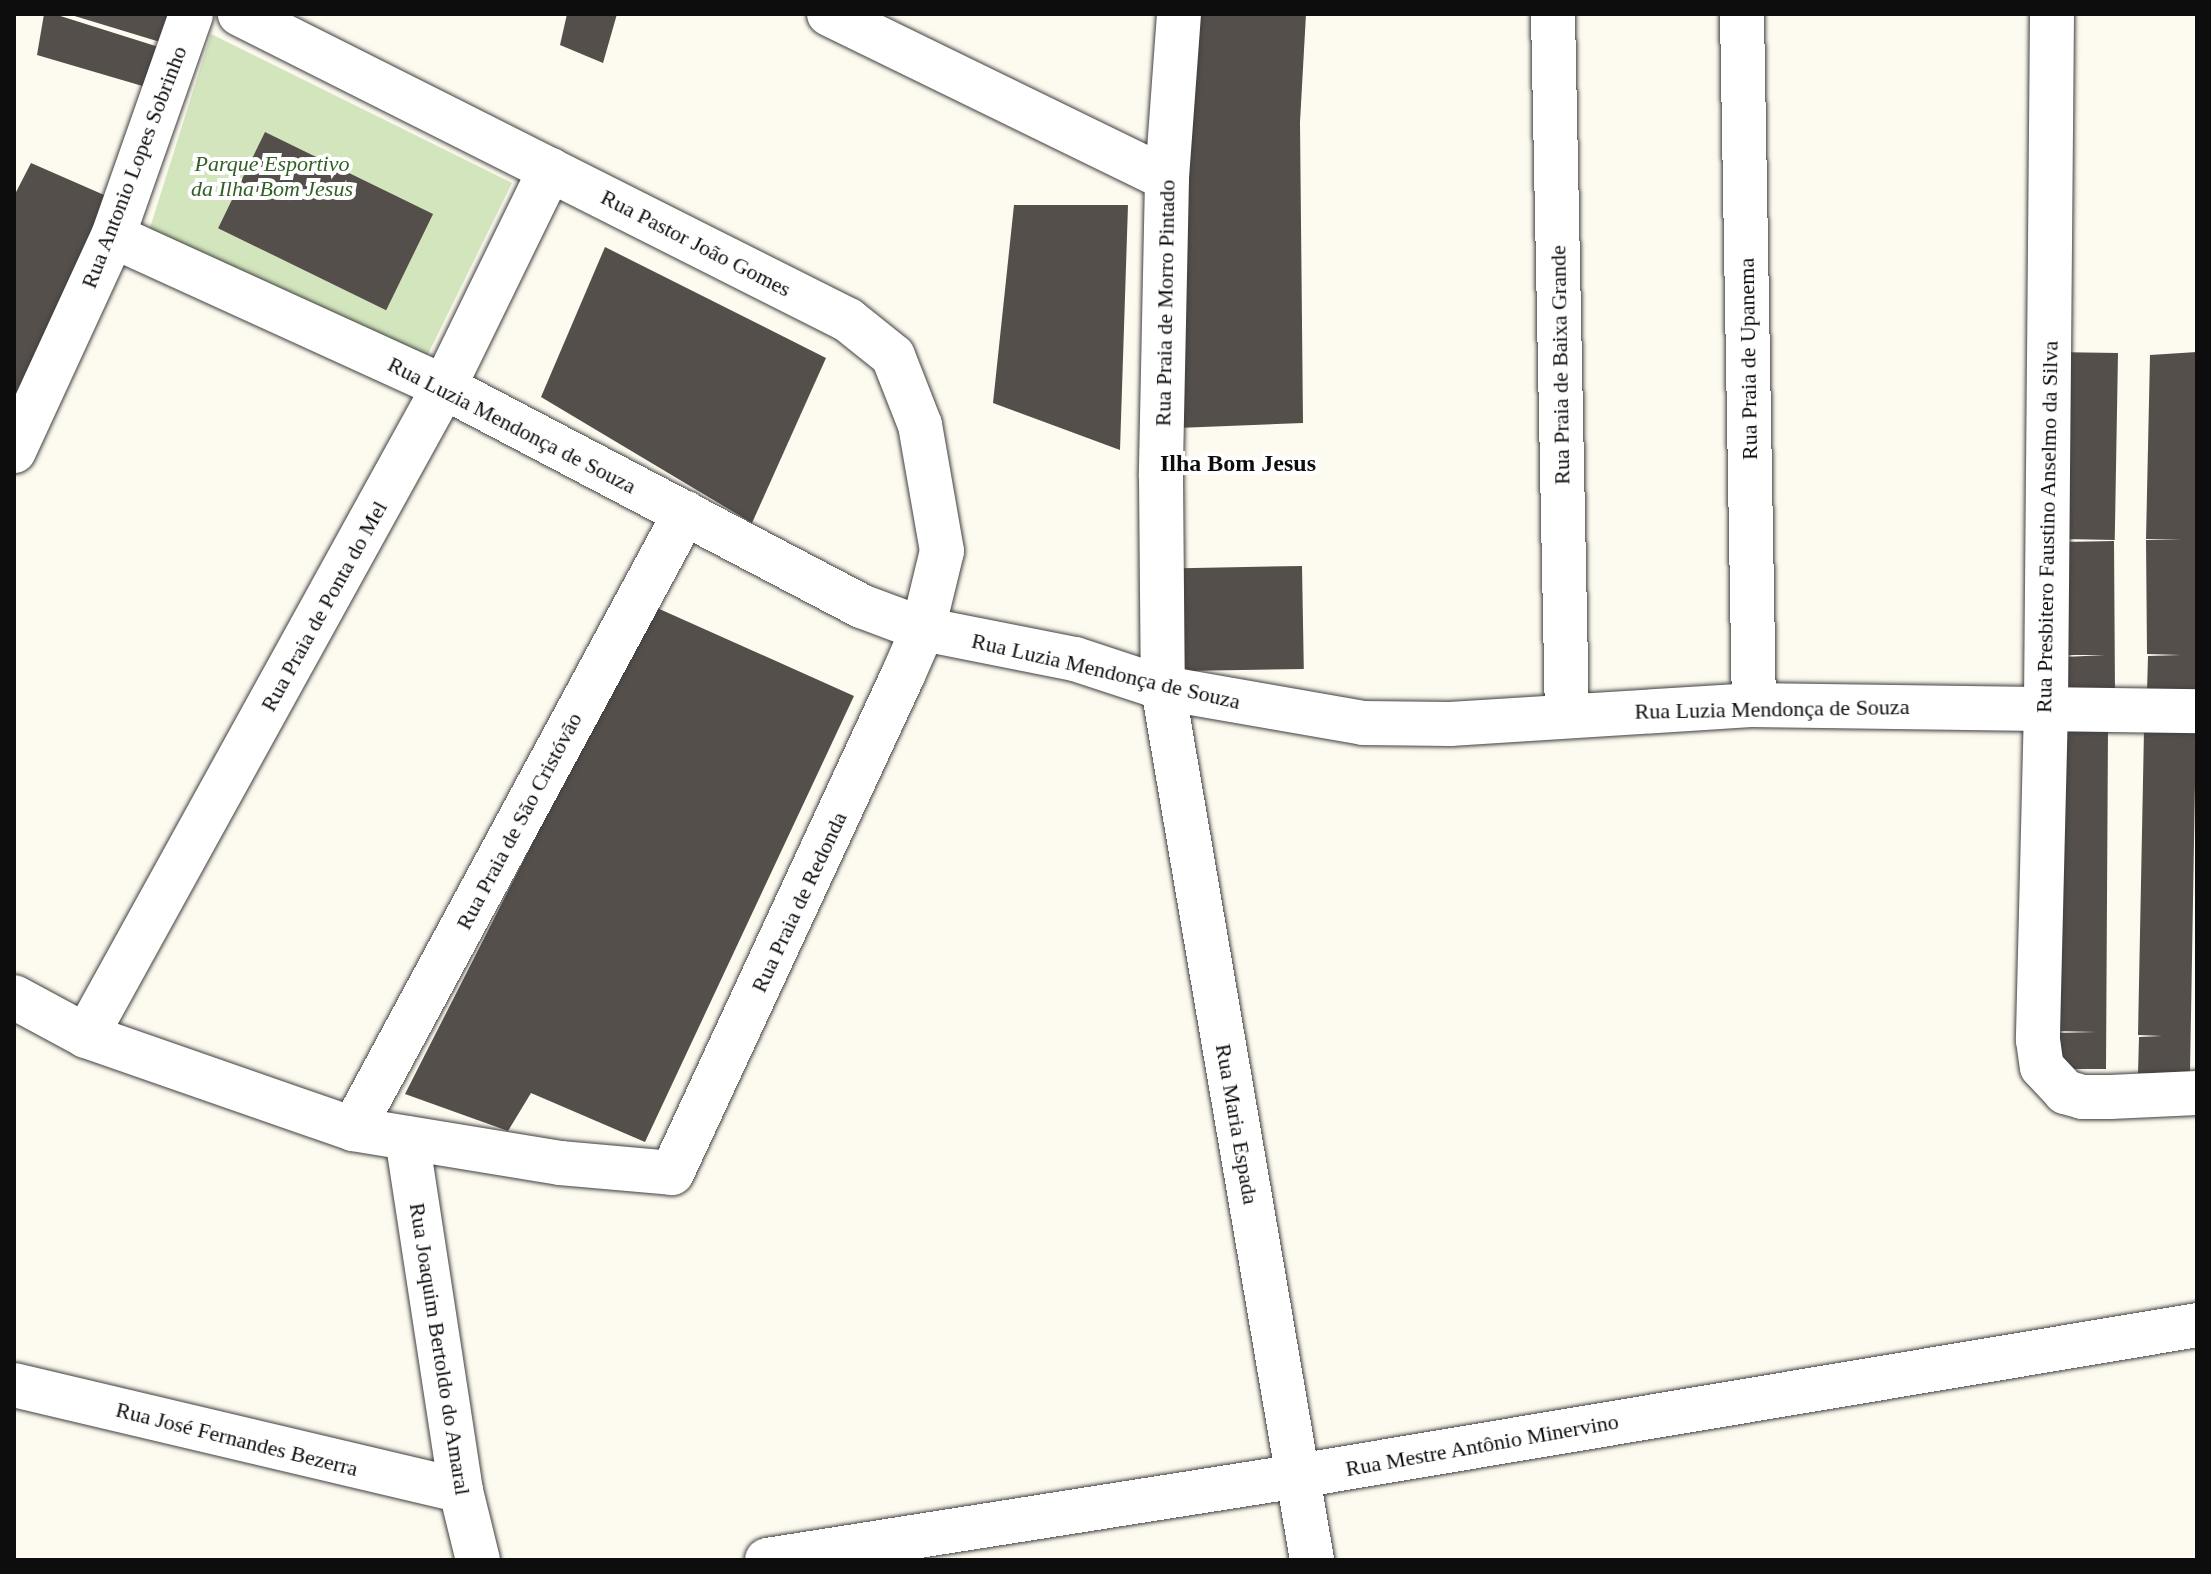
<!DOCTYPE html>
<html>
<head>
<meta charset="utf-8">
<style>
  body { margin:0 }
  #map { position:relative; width:2211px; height:1574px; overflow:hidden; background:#fdfaef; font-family:"Times New Roman",serif }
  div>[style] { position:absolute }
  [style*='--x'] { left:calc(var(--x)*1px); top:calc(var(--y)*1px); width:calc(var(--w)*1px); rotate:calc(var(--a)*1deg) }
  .green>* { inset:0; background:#d2e5bc }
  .building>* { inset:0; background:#554f4b; transform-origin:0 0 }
  .roads { filter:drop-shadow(0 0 2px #404040) drop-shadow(0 0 2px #404040) }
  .minor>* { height:44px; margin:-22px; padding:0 22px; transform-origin:22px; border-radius:22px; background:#fff }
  span { translate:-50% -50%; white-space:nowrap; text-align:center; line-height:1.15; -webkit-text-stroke:8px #fff; paint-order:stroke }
  .park-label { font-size:22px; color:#315f24; font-style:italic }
  .street-label { font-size:22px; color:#0d0d0d }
  .neighbourhood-label { font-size:24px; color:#0d0d0d; font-weight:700 }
  .frame { position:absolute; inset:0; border:16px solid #0d0d0d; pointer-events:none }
</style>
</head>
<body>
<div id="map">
  <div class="green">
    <i style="clip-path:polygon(211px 34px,512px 183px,427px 356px,149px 231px)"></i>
  </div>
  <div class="building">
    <i style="clip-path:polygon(44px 14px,54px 14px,165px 49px,156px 90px,37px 55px)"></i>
    <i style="clip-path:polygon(68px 14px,176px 14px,170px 45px)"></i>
    <i style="clip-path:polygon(567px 14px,617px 14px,603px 63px,560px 45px)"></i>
    <i style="clip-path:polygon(1192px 14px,1306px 14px,1300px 122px,1303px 423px,1177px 428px)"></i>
    <i style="left:265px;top:132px;width:187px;height:107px;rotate:26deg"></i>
    <i style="clip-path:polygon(31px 163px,111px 198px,14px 402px,14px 196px)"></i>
    <i style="clip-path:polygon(1014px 205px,1128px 205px,1120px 450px,993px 403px)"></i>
    <i style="clip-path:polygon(605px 247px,826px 358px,752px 523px,541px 397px)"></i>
    <i style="clip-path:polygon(2197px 352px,2197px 692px,2147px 692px,2148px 656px,2181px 655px,2147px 654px,2146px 540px,2182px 540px,2146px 539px,2150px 355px)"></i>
    <i style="left:2118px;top:353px;width:187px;height:50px;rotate:91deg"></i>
    <i style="clip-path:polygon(2114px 541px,2115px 693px,2064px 694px,2065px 657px,2105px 655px,2064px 655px,2063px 542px)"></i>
    <i style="left:1302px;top:566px;width:103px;height:122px;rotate:89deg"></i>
    <i style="clip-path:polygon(646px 603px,854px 696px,645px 1142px,531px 1093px,508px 1131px,405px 1094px,535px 838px)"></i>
    <i style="clip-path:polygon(2196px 728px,2190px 1073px,2138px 1073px,2139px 1037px,2162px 1036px,2138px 1035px,2144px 730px)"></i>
    <i style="clip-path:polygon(2108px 729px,2106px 1069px,2055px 1069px,2055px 1033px,2096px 1032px,2055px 1031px,2058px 732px)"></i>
  </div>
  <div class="roads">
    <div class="minor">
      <i style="--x:829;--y:14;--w:376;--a:26"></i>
      <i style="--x:1179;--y:14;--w:165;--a:94.2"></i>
      <i style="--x:1167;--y:179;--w:298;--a:91.2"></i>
      <i style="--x:1161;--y:477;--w:211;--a:89.5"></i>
      <i style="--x:1163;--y:688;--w:885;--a:80.3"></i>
      <i style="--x:1553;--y:14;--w:702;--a:88.86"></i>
      <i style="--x:1742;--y:14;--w:691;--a:89.01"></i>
      <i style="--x:2052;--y:14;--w:693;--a:90.5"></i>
      <i style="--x:2046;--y:707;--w:333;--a:91.4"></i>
      <i style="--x:2038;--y:1040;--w:27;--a:82"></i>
      <i style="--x:2042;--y:1067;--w:34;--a:47"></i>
      <i style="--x:2065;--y:1092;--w:18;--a:16"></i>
      <i style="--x:2082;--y:1097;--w:28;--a:0"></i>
      <i style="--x:2110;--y:1097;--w:87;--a:-2.6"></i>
      <i style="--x:113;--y:236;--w:364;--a:24.5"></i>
      <i style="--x:444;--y:387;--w:471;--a:27.7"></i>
      <i style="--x:861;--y:606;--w:66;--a:20.4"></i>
      <i style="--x:923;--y:629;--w:155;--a:11.2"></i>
      <i style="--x:1075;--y:659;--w:93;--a:18.2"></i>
      <i style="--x:1163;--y:688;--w:203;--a:9.9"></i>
      <i style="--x:1363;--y:723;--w:87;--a:0.7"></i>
      <i style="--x:1450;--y:724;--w:305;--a:-3.6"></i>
      <i style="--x:1754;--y:705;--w:443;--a:0.8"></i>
      <i style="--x:14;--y:451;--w:237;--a:-65.3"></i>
      <i style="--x:113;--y:236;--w:235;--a:-70.6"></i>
      <i style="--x:14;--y:997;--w:82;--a:28.4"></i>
      <i style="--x:86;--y:1036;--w:283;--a:19.2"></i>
      <i style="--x:353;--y:1129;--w:210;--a:9.3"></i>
      <i style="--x:560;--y:1163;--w:112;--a:5.1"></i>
      <i style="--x:672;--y:1173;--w:549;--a:-65.12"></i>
      <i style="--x:903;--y:675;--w:50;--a:-66.5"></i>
      <i style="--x:923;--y:629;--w:80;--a:-76.3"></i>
      <i style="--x:942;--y:551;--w:128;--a:-99.9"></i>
      <i style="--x:920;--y:425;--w:74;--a:-111.4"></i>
      <i style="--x:893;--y:356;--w:58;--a:-141.3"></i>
      <i style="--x:848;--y:320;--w:681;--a:-153.28"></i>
      <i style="--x:86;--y:1036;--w:741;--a:-61.12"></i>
      <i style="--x:444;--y:387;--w:242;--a:-64"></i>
      <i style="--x:353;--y:1129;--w:700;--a:-61.68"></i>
      <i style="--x:407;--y:1138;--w:357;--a:81.3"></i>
      <i style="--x:461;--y:1491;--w:71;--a:76.2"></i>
      <i style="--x:14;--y:1385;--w:459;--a:13.3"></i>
      <i style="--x:767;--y:1560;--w:538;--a:-8.99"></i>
      <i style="--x:1298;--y:1476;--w:912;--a:-9.53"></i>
    </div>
  </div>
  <div class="park-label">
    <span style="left:272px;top:176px">Parque Esportivo<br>da Ilha Bom Jesus</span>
  </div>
  <div class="street-label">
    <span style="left:134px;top:167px;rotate:-69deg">Rua Antonio Lopes Sobrinho</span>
    <span style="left:696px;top:243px;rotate:27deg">Rua Pastor João Gomes</span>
    <span style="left:1165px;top:303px;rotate:-89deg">Rua Praia de Morro Pintado</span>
    <span style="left:1748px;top:359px;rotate:-91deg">Rua Praia de Upanema</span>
    <span style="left:1560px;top:365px;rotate:-91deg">Rua Praia de Baixa Grande</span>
    <span style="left:512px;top:425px;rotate:27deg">Rua Luzia Mendonça de Souza</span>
    <span style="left:2047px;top:527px;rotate:-89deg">Rua Presbitero Faustino Anselmo da Silva</span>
    <span style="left:324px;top:606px;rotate:-61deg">Rua Praia de Ponta do Mel</span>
    <span style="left:1106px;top:671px;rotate:13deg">Rua Luzia Mendonça de Souza</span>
    <span style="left:1772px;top:709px;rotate:-1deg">Rua Luzia Mendonça de Souza</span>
    <span style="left:519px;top:821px;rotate:-62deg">Rua Praia de São Cristóvão</span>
    <span style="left:799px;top:902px;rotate:-65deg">Rua Praia de Redonda</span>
    <span style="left:1237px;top:1124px;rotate:80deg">Rua Maria Espada</span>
    <span style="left:440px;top:1349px;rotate:81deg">Rua Joaquim Bertoldo do Amaral</span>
    <span style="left:237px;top:1439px;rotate:14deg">Rua José Fernandes Bezerra</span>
    <span style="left:1482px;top:1445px;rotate:-10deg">Rua Mestre Antônio Minervino</span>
  </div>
  <div class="neighbourhood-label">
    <span style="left:1238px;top:464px">Ilha Bom Jesus</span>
  </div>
  <div class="frame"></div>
</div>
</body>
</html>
